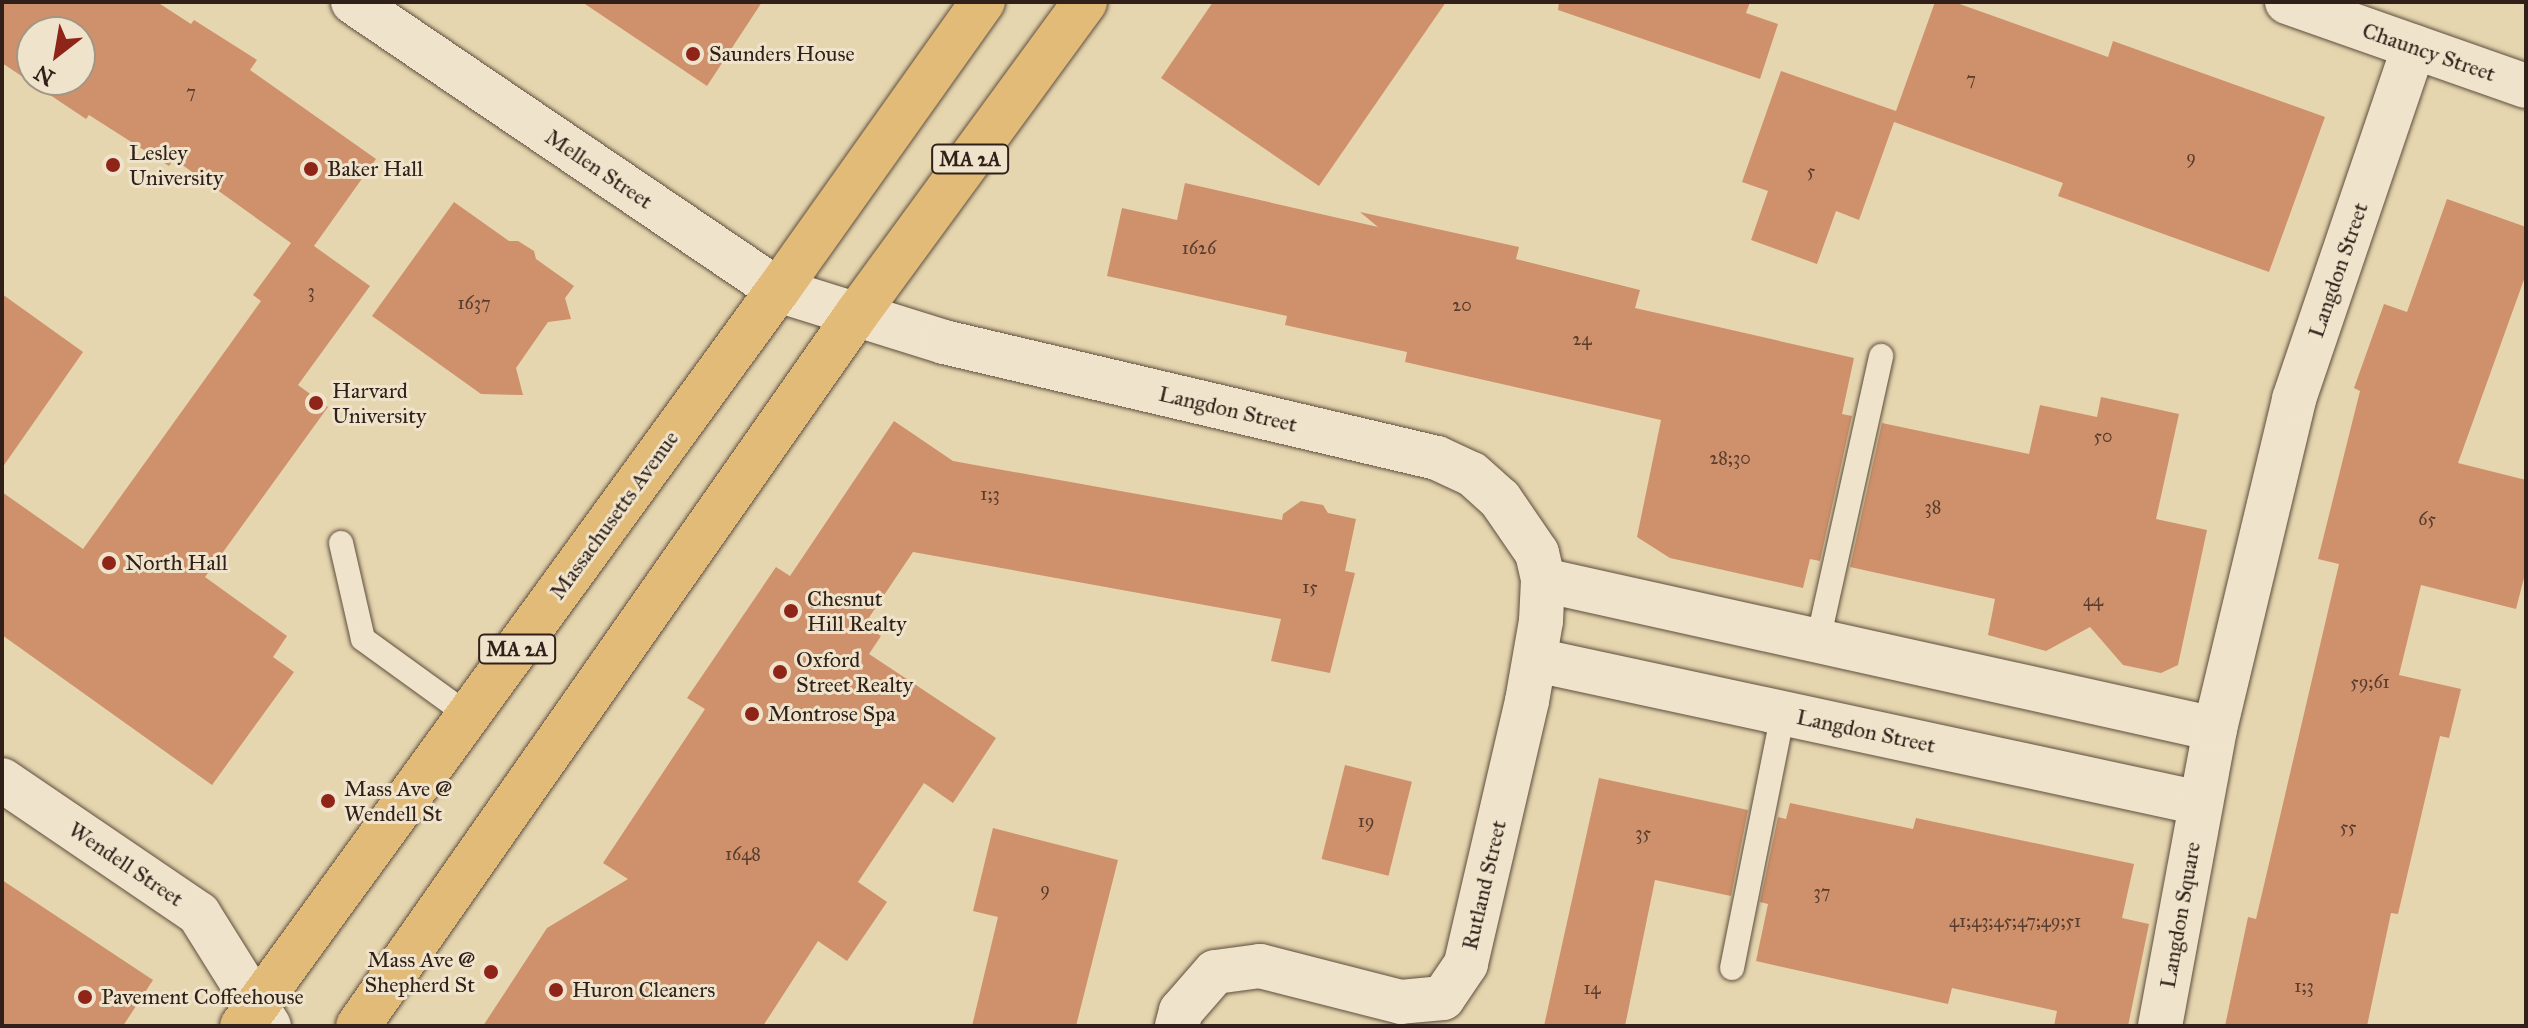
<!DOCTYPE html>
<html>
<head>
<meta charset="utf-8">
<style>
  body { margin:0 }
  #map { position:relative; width:2528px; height:1028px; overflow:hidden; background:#e6d6af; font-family:"IM FELL Great Primer",serif }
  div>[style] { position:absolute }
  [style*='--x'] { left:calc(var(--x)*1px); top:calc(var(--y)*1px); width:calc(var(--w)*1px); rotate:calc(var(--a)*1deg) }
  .building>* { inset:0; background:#ce916b; transform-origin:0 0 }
  .roads { filter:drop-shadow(0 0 2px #5e4e3e) drop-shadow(0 0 2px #5e4e3e) }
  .service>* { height:24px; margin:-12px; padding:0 12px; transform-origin:12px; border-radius:12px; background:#efe4cb }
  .minor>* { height:44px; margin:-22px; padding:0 22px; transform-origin:22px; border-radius:22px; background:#efe4cb }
  .primary>* { height:44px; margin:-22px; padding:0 22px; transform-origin:22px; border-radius:22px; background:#e3bb78 }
  .dots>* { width:22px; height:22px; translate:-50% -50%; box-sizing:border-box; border:4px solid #efe4cb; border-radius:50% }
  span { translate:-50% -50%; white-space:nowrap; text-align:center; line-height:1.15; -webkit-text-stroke:6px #efe4cb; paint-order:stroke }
  .number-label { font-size:18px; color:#583c2e }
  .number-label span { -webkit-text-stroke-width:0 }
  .shield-label span { padding:2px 6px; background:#efe4cb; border:2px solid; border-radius:6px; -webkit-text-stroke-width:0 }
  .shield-label { font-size:20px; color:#302019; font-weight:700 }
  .street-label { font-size:22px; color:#302019 }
  .poi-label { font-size:22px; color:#302019 }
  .left { translate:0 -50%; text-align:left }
  .right { translate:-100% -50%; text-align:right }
  .frame { position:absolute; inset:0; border:4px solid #302019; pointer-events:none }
  .north { position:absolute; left:16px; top:16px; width:80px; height:80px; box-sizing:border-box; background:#efe4cb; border:2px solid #a39684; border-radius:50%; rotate:211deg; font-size:22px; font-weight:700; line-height:32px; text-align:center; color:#302019 }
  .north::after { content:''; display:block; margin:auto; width:28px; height:36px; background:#8f2418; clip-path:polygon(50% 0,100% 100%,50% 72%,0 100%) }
</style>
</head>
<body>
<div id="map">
  <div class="building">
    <i style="clip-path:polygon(evenodd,2px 2px,157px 2px,191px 24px,194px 20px,257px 60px,250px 70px,376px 159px,314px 246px,370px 286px,298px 385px,328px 407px,205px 577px,287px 636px,273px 657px,294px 672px,212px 785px,2px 635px,2px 492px,83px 549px,261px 301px,253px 295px,291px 243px,174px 159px,169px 166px,89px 115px,86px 119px,2px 63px,2px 2px,32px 32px,80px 32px,80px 80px,32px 80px,32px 32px)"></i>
    <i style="clip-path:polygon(582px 2px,762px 2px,707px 86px)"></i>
    <i style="clip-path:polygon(1213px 2px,1446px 2px,1319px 186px,1161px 78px)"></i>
    <i style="clip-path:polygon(1559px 2px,1750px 2px,1746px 13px,1778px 24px,1760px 79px,1558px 10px)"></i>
    <i style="clip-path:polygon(1935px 2px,1954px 2px,2108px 57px,2113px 41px,2325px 117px,2269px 272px,2058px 196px,2063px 183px,1894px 122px,1859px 220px,1836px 211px,1817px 264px,1751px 240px,1768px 191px,1742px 182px,1781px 71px,1896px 111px)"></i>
    <i style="clip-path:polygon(1185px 183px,1378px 227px,1360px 212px,1519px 247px,1516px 259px,1640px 290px,1635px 308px,1854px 358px,1842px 414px,1852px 416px,1820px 561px,1810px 559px,1803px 588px,1670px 558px,1637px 537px,1661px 420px,1405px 362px,1407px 352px,1285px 325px,1287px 316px,1107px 276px,1122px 208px,1177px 220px)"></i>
    <i style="clip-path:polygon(2447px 199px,2526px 227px,2526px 274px,2458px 463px,2526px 480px,2526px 570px,2516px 609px,2421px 585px,2399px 675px,2461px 689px,2449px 738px,2440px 736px,2398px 914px,2391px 913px,2367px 1026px,2225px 1026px,2248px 917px,2256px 919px,2339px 564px,2318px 559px,2360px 391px,2354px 388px,2384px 304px,2407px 312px)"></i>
    <i style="clip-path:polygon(454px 202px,509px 241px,518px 241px,534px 251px,536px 259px,574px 286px,565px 298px,571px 319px,548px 322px,516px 368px,523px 395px,481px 394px,372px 316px)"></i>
    <i style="clip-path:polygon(2px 294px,83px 352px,2px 468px)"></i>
    <i style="clip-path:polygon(2101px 397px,2179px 414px,2156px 519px,2207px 530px,2178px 665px,2161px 673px,2123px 665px,2090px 627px,2046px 651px,1988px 635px,1995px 599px,1850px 567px,1882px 423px,2029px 454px,2040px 405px,2097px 417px)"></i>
    <i style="clip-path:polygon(894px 421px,953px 461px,1282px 520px,1283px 514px,1301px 501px,1323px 505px,1328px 513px,1356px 519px,1345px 571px,1355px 573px,1330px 673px,1271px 661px,1281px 619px,913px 552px,864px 625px,881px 636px,869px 654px,996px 738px,953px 803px,924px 783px,858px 882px,887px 902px,847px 961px,818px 941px,763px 1026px,483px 1026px,547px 928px,628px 879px,603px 863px,705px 709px,687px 698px,776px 567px,790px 576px)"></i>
    <i style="left:1345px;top:765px;width:69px;height:97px;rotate:14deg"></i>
    <i style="clip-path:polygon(1599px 778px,1748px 810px,1731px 896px,1655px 880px,1625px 1026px,1544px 1026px)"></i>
    <i style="clip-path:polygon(1790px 803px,1913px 829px,1916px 818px,2134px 864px,2122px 918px,2149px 924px,2128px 1026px,2054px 1026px,2057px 1011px,1952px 988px,1948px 1004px,1756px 961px,1768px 904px,1760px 902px,1778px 817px,1786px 819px)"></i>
    <i style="clip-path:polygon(993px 828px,1118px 860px,1076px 1026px,972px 1026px,998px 917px,973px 911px)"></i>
    <i style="clip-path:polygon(2px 880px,153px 980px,123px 1026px,2px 1026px)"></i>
  </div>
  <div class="roads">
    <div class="service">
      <i style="--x:341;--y:543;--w:98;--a:77.1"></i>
      <i style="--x:363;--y:639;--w:130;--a:35.9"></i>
      <i style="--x:1818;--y:641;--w:292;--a:-77.5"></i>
      <i style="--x:1732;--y:968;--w:260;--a:-78.7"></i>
    </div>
    <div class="minor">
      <i style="--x:353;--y:2;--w:513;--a:34.12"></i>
      <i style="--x:778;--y:290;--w:174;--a:17.4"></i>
      <i style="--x:944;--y:342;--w:506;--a:13.24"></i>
      <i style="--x:1437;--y:458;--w:38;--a:25"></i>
      <i style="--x:1472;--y:474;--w:38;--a:42"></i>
      <i style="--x:1500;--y:499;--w:65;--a:55.6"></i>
      <i style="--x:1537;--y:553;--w:28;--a:77"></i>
      <i style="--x:1543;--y:580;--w:41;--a:92.8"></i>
      <i style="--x:1541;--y:621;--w:81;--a:99.9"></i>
      <i style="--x:1527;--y:701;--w:270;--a:103.1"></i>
      <i style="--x:1466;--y:964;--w:41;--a:124.1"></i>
      <i style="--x:1443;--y:998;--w:42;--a:174.6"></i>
      <i style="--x:1401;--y:1002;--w:146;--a:-165.7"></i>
      <i style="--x:1260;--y:966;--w:45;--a:172.4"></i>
      <i style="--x:1215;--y:972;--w:52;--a:131.1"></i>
      <i style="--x:1181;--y:1011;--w:16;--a:105"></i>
      <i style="--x:2287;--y:2;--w:253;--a:19.4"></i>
      <i style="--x:1543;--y:580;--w:688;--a:12.5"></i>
      <i style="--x:1536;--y:660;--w:679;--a:12.15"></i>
      <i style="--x:2;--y:780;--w:238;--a:34.2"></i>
      <i style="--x:199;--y:914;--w:132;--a:58"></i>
      <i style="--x:2160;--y:1026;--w:302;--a:-79.5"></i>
      <i style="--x:2215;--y:729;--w:339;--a:-76.5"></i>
      <i style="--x:2294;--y:399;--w:372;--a:-71.2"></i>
    </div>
    <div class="primary">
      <i style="--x:242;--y:1026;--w:910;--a:-53.94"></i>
      <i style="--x:778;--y:290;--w:354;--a:-54.6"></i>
      <i style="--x:358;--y:1026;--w:868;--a:-54.99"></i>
      <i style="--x:856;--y:315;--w:388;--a:-53.8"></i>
    </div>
  </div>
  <div class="dots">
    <i style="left:693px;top:54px;background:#8f2418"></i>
    <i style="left:113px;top:165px;background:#8f2418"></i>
    <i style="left:311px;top:169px;background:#8f2418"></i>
    <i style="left:316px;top:403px;background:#8f2418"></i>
    <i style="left:109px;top:563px;background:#8f2418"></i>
    <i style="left:791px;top:611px;background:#8f2418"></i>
    <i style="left:780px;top:672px;background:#8f2418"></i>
    <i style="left:752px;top:714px;background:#8f2418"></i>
    <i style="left:328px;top:801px;background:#8f2418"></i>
    <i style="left:491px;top:972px;background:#8f2418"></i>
    <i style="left:556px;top:990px;background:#8f2418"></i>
    <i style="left:85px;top:997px;background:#8f2418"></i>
  </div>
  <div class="number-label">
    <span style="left:1971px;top:79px">7</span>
    <span style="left:191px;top:92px">7</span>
    <span style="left:2191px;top:157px">9</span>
    <span style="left:1811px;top:171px">5</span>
    <span style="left:1199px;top:248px">1626</span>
    <span style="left:311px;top:291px">3</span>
    <span style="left:474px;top:303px">1637</span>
    <span style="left:1462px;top:305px">20</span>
    <span style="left:1582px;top:339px">24</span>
    <span style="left:2103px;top:436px">50</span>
    <span style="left:1730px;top:458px">28;30</span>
    <span style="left:990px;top:494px">1;3</span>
    <span style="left:1933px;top:507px">38</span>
    <span style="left:2427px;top:519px">65</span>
    <span style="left:1310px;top:587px">15</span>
    <span style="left:2093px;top:600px">44</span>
    <span style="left:2370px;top:682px">59;61</span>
    <span style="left:1366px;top:821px">19</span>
    <span style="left:2348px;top:827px">55</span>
    <span style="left:1643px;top:833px">35</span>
    <span style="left:743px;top:854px">1648</span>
    <span style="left:1045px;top:889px">9</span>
    <span style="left:1822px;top:892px">37</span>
    <span style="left:2015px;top:921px">41;43;45;47;49;51</span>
    <span style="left:2304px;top:986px">1;3</span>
    <span style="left:1592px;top:988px">14</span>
  </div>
  <div class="shield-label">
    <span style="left:970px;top:159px">MA 2A</span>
    <span style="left:517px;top:649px">MA 2A</span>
  </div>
  <div class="street-label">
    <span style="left:2429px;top:52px;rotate:19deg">Chauncy Street</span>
    <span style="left:599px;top:169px;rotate:34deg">Mellen Street</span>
    <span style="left:2338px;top:270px;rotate:-71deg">Langdon Street</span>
    <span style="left:1228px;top:409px;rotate:13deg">Langdon Street</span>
    <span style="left:614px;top:515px;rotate:-54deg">Massachusetts Avenue</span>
    <span style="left:1866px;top:731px;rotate:12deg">Langdon Street</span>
    <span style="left:126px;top:864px;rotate:34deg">Wendell Street</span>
    <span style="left:1484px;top:885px;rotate:-77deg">Rutland Street</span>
    <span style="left:2180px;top:915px;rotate:-80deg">Langdon Square</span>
  </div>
  <div class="poi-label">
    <span class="left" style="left:709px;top:54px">Saunders House</span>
    <span class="left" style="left:129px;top:165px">Lesley<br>University</span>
    <span class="left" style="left:327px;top:169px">Baker Hall</span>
    <span class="left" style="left:332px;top:403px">Harvard<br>University</span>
    <span class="left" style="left:125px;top:563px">North Hall</span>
    <span class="left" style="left:807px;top:611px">Chesnut<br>Hill Realty</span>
    <span class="left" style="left:796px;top:672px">Oxford<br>Street Realty</span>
    <span class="left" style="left:768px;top:714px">Montrose Spa</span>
    <span class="left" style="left:344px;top:801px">Mass Ave @<br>Wendell St</span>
    <span class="right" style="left:475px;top:972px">Mass Ave @<br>Shepherd St</span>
    <span class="left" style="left:572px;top:990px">Huron Cleaners</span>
    <span class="left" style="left:101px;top:997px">Pavement Coffeehouse</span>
  </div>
  <div class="frame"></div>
  <div class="north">N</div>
</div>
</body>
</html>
